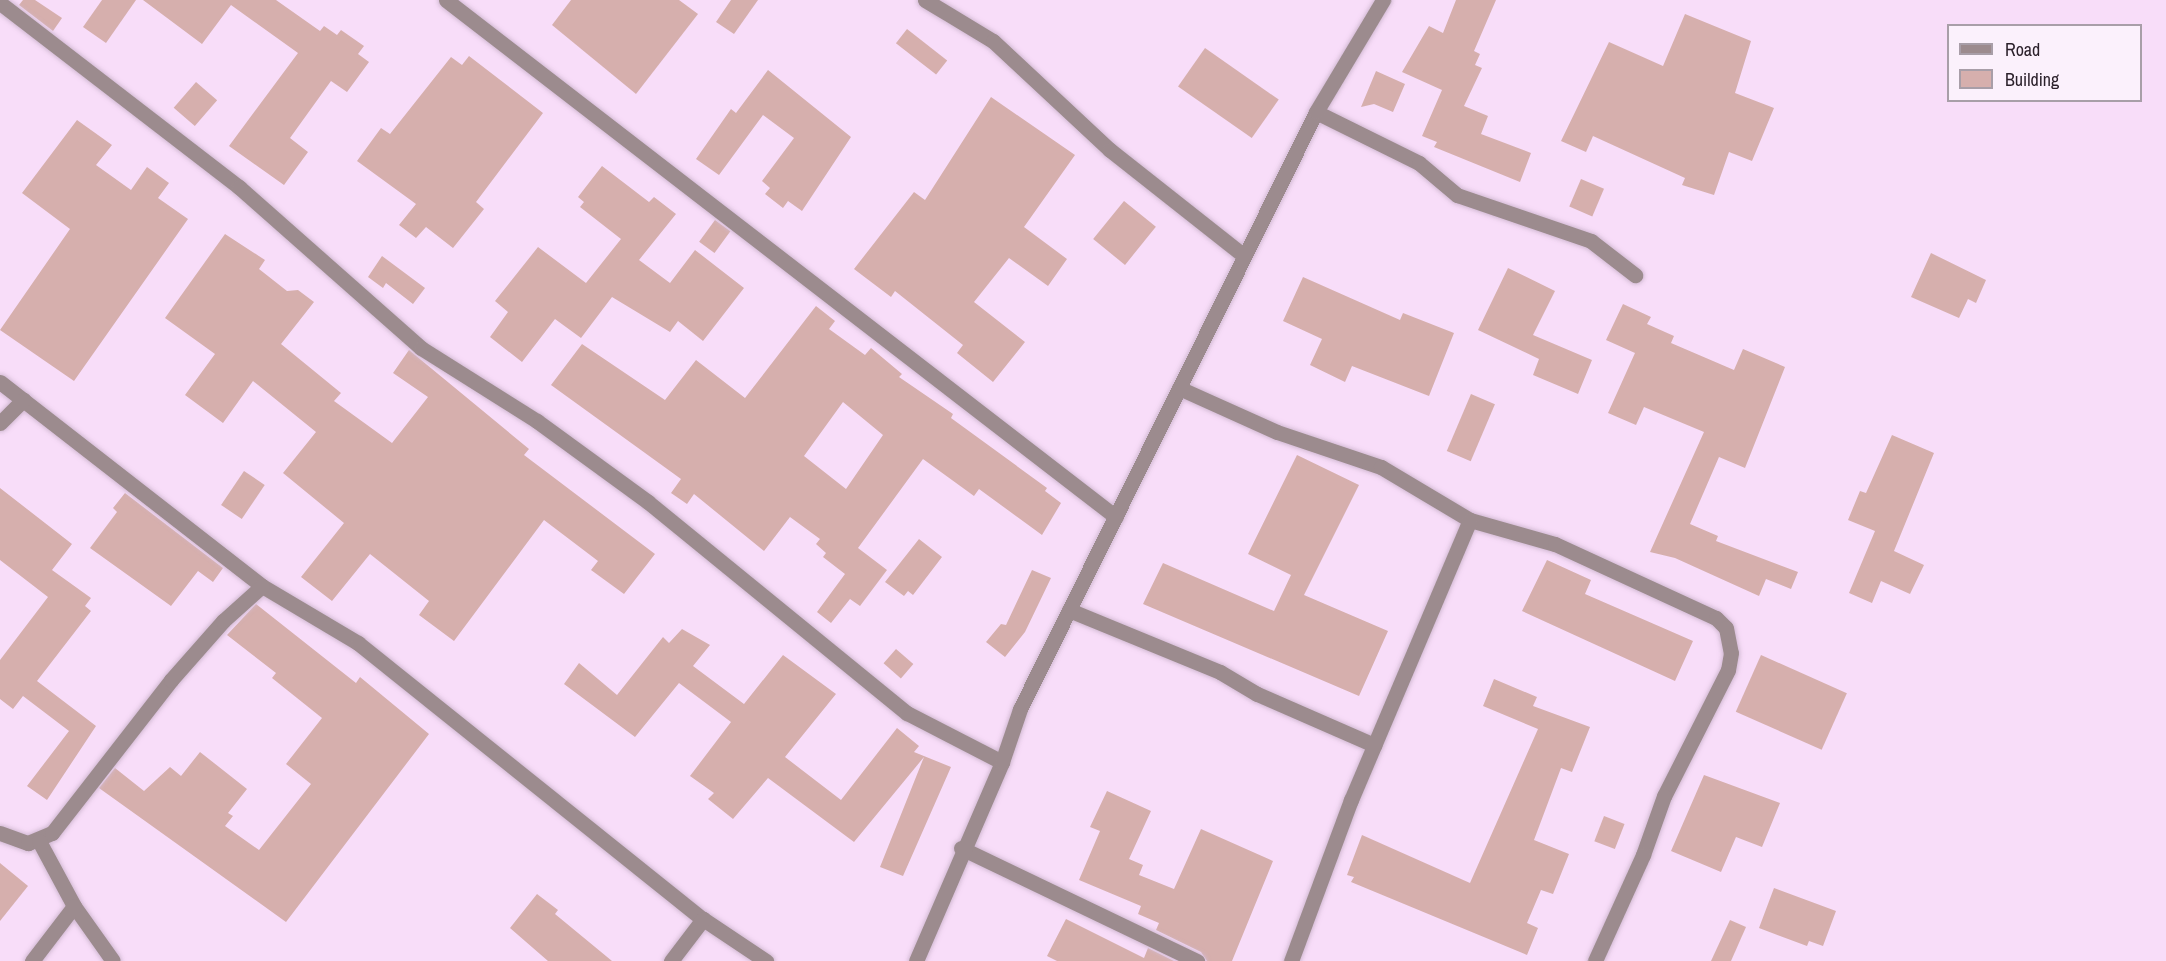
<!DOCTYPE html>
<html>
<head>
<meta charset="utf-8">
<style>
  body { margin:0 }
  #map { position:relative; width:2166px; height:961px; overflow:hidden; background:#f8ddf9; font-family:"Archivo Narrow",sans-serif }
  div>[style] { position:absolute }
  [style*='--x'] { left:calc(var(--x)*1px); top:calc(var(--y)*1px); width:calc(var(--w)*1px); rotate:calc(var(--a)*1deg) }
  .building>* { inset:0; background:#d6afad; transform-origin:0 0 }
  .roads { filter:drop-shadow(0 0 2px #d3bbd4) drop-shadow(0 0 2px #d3bbd4) }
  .minor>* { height:15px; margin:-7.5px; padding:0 7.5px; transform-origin:7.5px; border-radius:7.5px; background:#9c8b8e }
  span { translate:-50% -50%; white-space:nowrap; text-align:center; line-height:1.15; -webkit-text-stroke:4.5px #fbf1fc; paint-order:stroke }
  .legend { position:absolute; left:1947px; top:24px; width:195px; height:78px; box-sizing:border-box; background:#fbf1fc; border:2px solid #a89ea8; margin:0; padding:8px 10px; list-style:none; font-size:18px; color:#2b212b }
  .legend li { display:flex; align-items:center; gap:12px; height:30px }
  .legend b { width:30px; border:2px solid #a89ea8 }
</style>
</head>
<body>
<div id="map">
  <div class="building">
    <i style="clip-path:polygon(23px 0,35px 0,62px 18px,53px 31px,19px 5px)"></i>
    <i style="clip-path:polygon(102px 0,136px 0,106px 43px,83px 27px)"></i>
    <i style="clip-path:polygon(143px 0,276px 0,320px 31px,324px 26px,337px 35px,341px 30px,364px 46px,358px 54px,369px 62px,347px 92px,331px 81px,290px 138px,308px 152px,284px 185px,229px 146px,298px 53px,231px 5px,202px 44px)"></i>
    <i style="clip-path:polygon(571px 0,679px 0,698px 14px,636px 94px,552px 25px)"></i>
    <i style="clip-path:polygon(731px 0,758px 0,734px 34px,716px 22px)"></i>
    <i style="clip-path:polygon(1456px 0,1496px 0,1474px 51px,1480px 54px,1475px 65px,1482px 68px,1464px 106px,1488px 116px,1481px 134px,1531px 153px,1520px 182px,1434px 147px,1437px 142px,1422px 136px,1442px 90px,1402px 72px,1429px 26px,1443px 33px)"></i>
    <i style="clip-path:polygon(1685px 14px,1751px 41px,1735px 93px,1774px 108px,1752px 161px,1729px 152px,1714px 195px,1682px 185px,1685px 178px,1593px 136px,1586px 152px,1561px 141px,1609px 42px,1663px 66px)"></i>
    <i style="left:907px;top:29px;width:51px;height:18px;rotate:38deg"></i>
    <i style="left:1205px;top:48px;width:90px;height:47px;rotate:35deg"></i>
    <i style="clip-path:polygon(469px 56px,543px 113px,476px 202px,484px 209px,453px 248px,426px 227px,416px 238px,399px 225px,416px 204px,357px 161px,381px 128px,390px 134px,451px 57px,462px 65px)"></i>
    <i style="clip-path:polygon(768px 70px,851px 137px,802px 211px,788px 201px,783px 208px,765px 194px,770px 188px,762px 181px,794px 138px,763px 115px,719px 175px,696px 159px,731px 109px,736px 113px)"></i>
    <i style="clip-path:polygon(1376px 71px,1405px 84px,1393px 112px,1374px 104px,1361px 107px)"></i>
    <i style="left:196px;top:82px;width:28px;height:34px;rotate:41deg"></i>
    <i style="clip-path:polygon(991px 97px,1075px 155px,1024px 227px,1067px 259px,1048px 286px,1009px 258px,974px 302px,1025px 342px,993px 382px,957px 353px,963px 345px,895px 291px,891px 297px,854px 269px,914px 192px,925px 200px)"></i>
    <i style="clip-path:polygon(77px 120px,112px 145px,96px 165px,131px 190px,147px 167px,169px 183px,158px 198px,188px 219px,74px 381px,0 330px,70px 229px,22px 193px)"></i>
    <i style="clip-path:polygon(602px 166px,649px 202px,654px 197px,676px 214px,639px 260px,670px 283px,695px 250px,744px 288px,703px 341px,678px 321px,670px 332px,612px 297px,581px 338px,555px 319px,522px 362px,490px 337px,508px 312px,495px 301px,538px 247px,586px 283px,621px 239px,580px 207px,584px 202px,578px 197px)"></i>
    <i style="left:1581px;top:179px;width:25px;height:30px;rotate:23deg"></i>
    <i style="left:1124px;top:201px;width:41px;height:49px;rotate:39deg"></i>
    <i style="left:715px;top:220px;width:19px;height:27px;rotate:36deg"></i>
    <i style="clip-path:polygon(225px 234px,265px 260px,259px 269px,287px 291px,298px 290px,314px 302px,281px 344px,341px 393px,334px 401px,392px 443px,428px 397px,393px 373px,409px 350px,529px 449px,524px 455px,655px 554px,624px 594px,591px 570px,598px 561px,544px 520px,454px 641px,419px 615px,429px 601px,370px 554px,332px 601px,301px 577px,344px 523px,283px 473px,316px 432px,253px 381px,223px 423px,185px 395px,215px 354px,165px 318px)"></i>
    <i style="clip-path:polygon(1931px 253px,1986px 280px,1976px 303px,1968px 299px,1959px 318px,1911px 297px)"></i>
    <i style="clip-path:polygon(382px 256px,425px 288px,413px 304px,386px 283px,383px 288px,368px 277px)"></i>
    <i style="clip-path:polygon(1508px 268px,1555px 291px,1533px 335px,1592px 360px,1578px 394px,1533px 375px,1539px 359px,1478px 330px)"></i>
    <i style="clip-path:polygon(1303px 277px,1400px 320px,1403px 313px,1454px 333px,1429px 396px,1352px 366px,1345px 382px,1310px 365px,1322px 339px,1283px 321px)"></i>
    <i style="clip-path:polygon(1623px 304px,1651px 317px,1647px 324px,1674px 336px,1671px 343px,1734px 370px,1743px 349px,1785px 367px,1745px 468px,1719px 457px,1690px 524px,1718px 536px,1716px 541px,1798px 572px,1791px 589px,1766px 579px,1759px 596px,1675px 558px,1650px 552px,1704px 432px,1644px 407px,1636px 425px,1608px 413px,1635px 353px,1606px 340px)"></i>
    <i style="clip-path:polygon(evenodd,816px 306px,835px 321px,829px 329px,865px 355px,871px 348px,902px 374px,899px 377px,953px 414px,951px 418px,1047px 488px,1045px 491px,1061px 503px,1042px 535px,979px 489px,974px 496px,923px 459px,858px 548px,887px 570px,860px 606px,850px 599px,831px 623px,817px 612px,845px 574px,823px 557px,826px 553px,816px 544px,820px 539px,790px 517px,764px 551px,694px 494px,687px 504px,671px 493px,681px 479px,551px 385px,582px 344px,665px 400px,696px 360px,745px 398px,816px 306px,843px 402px,883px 435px,846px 489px,804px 456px,843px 402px)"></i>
    <i style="left:1471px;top:394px;width:26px;height:62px;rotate:23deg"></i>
    <i style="clip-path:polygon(1892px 435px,1934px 453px,1894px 551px,1924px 565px,1910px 594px,1881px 581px,1872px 603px,1849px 593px,1875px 531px,1848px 520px,1860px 491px,1866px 493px)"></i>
    <i style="clip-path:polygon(1297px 455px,1359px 485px,1304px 595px,1388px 631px,1359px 696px,1143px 604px,1163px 563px,1274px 611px,1291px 575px,1248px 554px)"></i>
    <i style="left:244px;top:471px;width:25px;height:41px;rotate:34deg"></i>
    <i style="clip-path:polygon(0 488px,72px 544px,52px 570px,91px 598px,85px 606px,91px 611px,37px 681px,96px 726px,47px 800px,27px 786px,69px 731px,23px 696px,13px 709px,0 699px,0 660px,48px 597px,0 560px)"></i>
    <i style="clip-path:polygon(125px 493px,223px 568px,213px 582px,198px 571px,171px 606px,90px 548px,117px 512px,113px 508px)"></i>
    <i style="clip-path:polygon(919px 539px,942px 557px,913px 595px,908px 591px,904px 596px,885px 582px)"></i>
    <i style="clip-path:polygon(1547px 560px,1591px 580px,1585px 594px,1693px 641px,1675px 681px,1522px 611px)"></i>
    <i style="clip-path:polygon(1032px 570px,1051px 578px,1025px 632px,1005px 657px,986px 642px,1001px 624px,1006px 625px)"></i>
    <i style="clip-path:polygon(256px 604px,356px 683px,360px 677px,429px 734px,286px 922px,99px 788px,115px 768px,144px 791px,170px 767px,181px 776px,200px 752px,247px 789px,228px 813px,233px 816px,225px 826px,259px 850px,311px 784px,286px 764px,322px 718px,272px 678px,276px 673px,227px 635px)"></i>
    <i style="clip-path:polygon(682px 629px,710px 645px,693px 666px,744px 704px,783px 655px,836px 694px,785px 757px,841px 800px,897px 728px,919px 746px,914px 752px,951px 767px,903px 876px,880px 867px,924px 757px,854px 842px,768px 778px,733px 819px,708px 799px,714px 793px,690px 776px,731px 722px,679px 683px,635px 737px,564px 684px,579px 663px,617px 695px,663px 637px,669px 643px)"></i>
    <i style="left:896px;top:649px;width:23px;height:19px;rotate:41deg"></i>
    <i style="left:1761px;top:655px;width:94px;height:62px;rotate:24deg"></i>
    <i style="clip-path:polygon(1494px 679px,1537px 697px,1533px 706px,1590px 727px,1572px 772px,1561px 768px,1534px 840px,1569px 854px,1553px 894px,1541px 890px,1527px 923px,1538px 928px,1527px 955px,1351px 882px,1354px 877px,1347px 875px,1362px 835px,1470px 883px,1538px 729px,1483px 706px)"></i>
    <i style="clip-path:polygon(1704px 775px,1780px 803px,1762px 847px,1736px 837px,1721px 872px,1671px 851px)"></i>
    <i style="clip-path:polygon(1107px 791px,1151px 811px,1129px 859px,1143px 865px,1139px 875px,1174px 889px,1201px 829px,1273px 861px,1232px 961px,1207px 961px,1201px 952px,1156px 930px,1159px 923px,1138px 914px,1141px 906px,1079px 880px,1100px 831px,1090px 827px)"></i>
    <i style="left:1604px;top:816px;width:22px;height:27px;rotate:21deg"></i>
    <i style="clip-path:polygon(0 863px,28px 886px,0 921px)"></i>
    <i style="clip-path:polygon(1774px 888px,1836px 911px,1823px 946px,1809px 941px,1807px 946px,1759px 928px)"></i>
    <i style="clip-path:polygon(537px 894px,558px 910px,555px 914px,612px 961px,548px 961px,510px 928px)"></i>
    <i style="clip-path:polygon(1066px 919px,1144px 958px,1148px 948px,1174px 961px,1057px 961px,1047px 956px)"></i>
    <i style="clip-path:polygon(1730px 920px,1746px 927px,1731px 961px,1711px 961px)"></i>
  </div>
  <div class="roads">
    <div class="minor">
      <i style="--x:446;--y:0;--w:846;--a:37.66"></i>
      <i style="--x:925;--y:0;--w:79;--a:31.1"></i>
      <i style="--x:993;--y:41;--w:160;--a:43"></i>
      <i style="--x:1110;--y:150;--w:169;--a:38.3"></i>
      <i style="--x:0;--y:3;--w:302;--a:37.6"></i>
      <i style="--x:239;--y:187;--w:243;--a:41.5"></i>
      <i style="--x:421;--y:348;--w:137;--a:32.2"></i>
      <i style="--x:537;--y:421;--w:137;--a:36.1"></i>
      <i style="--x:648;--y:502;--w:334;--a:39.2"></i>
      <i style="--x:907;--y:713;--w:107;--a:27.3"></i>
      <i style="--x:1316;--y:112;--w:115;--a:26.3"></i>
      <i style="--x:1419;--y:163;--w:50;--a:40.1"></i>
      <i style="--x:1457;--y:195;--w:142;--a:18.9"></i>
      <i style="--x:1591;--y:241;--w:56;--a:37.7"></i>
      <i style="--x:0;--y:382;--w:332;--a:37.9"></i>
      <i style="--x:262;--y:586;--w:112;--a:30.7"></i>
      <i style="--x:358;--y:643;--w:442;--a:38.7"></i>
      <i style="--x:703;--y:919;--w:76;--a:33.7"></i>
      <i style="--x:1179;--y:388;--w:107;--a:24.2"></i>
      <i style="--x:1277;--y:432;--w:110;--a:18.6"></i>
      <i style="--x:1381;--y:467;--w:104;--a:30.8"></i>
      <i style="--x:1470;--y:520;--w:88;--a:15.8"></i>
      <i style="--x:1555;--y:544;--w:177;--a:24.7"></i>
      <i style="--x:1716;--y:618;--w:14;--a:45"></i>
      <i style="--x:1726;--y:628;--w:25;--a:79"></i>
      <i style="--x:1731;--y:653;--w:17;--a:100"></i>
      <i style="--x:1728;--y:670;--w:141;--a:116.9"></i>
      <i style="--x:1664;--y:796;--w:63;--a:109.6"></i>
      <i style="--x:1643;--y:855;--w:116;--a:114.4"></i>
      <i style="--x:0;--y:423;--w:33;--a:-45"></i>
      <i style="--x:1069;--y:610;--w:163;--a:22.3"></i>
      <i style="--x:1220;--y:672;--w:43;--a:30.7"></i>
      <i style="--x:1257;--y:694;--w:128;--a:23.6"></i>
      <i style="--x:0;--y:833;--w:30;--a:20"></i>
      <i style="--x:28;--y:843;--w:26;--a:-23"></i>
      <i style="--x:52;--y:833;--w:194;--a:-52.1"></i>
      <i style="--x:171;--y:680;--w:79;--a:-48.6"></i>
      <i style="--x:223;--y:621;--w:52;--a:-41.9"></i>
      <i style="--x:39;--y:841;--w:74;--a:61.7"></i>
      <i style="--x:74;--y:906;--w:67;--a:54.7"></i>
      <i style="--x:961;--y:848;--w:262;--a:25.6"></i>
      <i style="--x:32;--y:961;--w:69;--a:-52.6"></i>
      <i style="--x:671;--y:961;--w:53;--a:-52.7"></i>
      <i style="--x:916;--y:961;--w:217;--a:-66.6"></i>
      <i style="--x:1002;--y:762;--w:56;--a:-71.2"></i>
      <i style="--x:1020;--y:709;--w:666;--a:-63.63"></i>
      <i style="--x:1316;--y:112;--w:131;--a:-59.1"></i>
      <i style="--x:1291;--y:961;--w:172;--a:-69.6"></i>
      <i style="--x:1351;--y:800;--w:304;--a:-67"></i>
    </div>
  </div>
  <ul class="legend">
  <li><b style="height:8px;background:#9c8b8e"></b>Road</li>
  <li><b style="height:16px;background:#d6afad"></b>Building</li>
  </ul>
</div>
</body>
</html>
